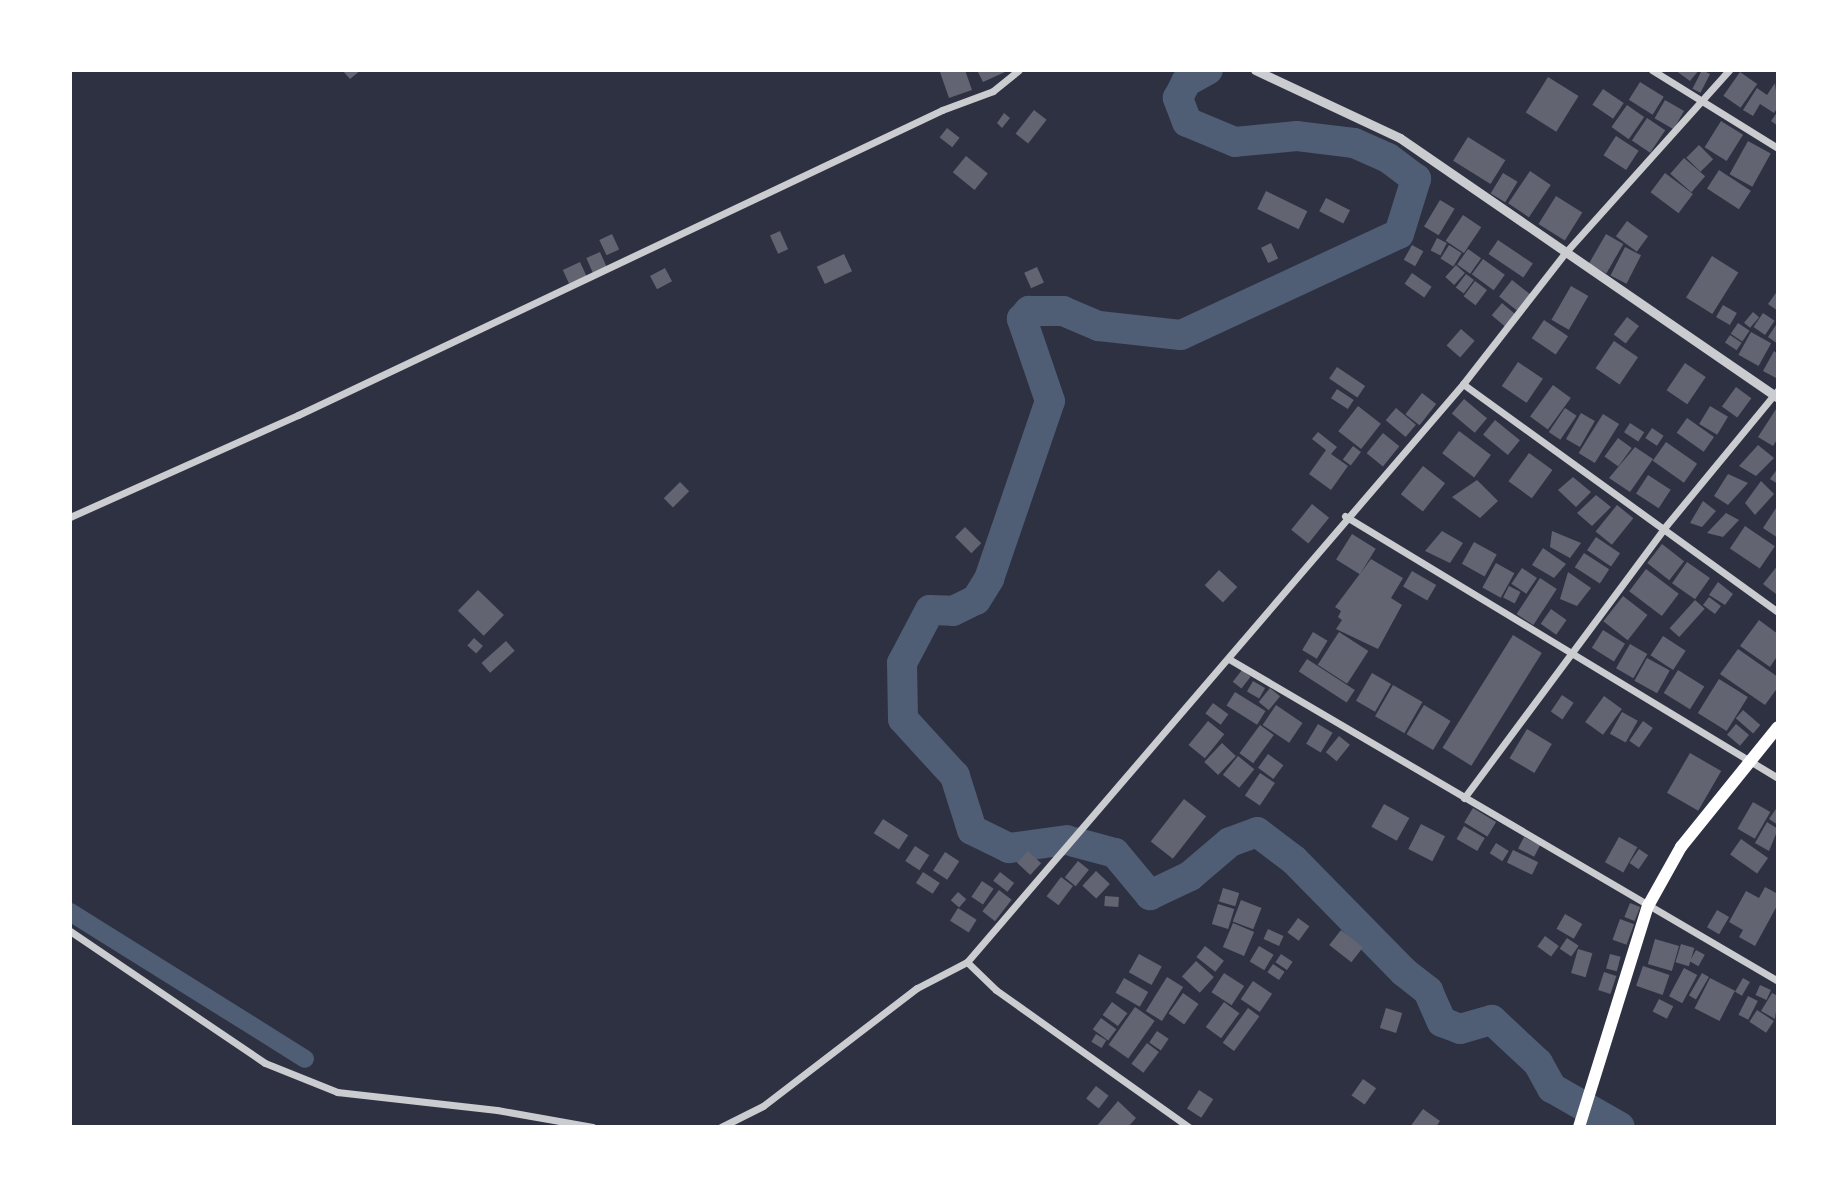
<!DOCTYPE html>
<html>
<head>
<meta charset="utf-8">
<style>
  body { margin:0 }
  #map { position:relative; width:1848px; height:1197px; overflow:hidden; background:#2d3142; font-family:"Open Sans",sans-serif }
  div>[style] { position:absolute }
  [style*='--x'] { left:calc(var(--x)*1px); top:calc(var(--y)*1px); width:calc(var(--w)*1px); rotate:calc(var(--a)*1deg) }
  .canal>* { height:18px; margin:-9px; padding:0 9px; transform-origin:9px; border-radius:9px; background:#4f5d75 }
  .river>* { height:30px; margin:-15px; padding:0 15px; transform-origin:15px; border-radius:15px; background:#4f5d75 }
  .building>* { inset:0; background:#626471; transform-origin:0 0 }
  .minor>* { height:7px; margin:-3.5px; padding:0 3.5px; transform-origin:3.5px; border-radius:3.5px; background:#caccd0 }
  .tertiary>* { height:9px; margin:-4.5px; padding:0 4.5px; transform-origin:4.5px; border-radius:4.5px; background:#caccd0 }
  .primary>* { height:12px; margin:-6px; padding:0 6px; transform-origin:6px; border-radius:6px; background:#fff }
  span { translate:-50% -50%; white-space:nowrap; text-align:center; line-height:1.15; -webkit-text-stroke:7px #fff; paint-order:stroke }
  .frame { position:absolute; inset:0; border:72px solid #fff; pointer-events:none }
</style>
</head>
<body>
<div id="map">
  <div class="canal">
    <i style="--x:70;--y:912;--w:277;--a:32"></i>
  </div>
  <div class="river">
    <i style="--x:1067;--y:840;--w:59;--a:172.1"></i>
    <i style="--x:1009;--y:848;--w:41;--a:-154.1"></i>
    <i style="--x:972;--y:830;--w:57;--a:-107.5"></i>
    <i style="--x:955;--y:776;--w:77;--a:-132.4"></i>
    <i style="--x:903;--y:719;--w:56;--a:-91"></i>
    <i style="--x:902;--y:663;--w:60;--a:-62.2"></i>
    <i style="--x:930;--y:610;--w:23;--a:2"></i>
    <i style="--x:953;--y:611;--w:25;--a:-26"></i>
    <i style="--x:976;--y:600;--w:25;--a:-58"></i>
    <i style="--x:989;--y:579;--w:188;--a:-71.1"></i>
    <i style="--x:1050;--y:401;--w:87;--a:-108.9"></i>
    <i style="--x:1022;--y:319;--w:11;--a:-49"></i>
    <i style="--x:1029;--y:311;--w:34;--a:0"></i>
    <i style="--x:1063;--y:311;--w:39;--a:23"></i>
    <i style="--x:1099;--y:326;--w:82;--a:6.3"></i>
    <i style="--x:1181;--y:335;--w:240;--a:-24.9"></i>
    <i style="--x:1399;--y:234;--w:58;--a:-72.8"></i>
    <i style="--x:1416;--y:179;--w:35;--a:-143"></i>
    <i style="--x:1388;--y:158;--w:37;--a:-156"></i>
    <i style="--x:1354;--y:143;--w:57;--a:-173"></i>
    <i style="--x:1297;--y:136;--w:62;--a:174.5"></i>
    <i style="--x:1235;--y:142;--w:52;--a:-157.4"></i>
    <i style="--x:1187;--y:122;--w:26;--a:-111"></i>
    <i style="--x:1178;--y:98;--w:18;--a:-63"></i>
    <i style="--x:1186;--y:82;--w:25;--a:-29"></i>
    <i style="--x:1074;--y:842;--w:42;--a:15"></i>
    <i style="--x:1115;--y:853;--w:55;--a:50.2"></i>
    <i style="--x:1150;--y:895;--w:44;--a:-25.4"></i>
    <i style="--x:1190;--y:876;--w:52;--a:-40.4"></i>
    <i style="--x:1230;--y:842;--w:29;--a:-20"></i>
    <i style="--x:1257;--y:832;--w:46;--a:37.1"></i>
    <i style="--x:1294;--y:860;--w:157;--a:45.5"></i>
    <i style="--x:1404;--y:972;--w:31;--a:38"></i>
    <i style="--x:1428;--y:991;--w:34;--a:66"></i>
    <i style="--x:1442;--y:1022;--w:19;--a:21"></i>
    <i style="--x:1460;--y:1029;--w:33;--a:-16"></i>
    <i style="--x:1492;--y:1020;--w:63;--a:43.1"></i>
    <i style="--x:1538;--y:1063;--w:29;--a:61"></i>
    <i style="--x:1552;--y:1088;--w:78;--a:29.8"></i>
  </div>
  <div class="building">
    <i style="clip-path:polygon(342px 70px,361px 70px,350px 79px)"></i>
    <i style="clip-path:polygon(965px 70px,972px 90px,949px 98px,940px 72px)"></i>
    <i style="clip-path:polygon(977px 70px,1004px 70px,1005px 72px,983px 82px)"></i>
    <i style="clip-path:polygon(1675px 70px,1699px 70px,1690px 81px)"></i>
    <i style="left:1702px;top:70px;width:9px;height:21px;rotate:27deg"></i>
    <i style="left:1740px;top:72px;width:21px;height:29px;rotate:35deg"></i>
    <i style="left:1548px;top:77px;width:36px;height:42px;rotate:32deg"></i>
    <i style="left:1640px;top:82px;width:28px;height:21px;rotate:32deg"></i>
    <i style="clip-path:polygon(1775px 83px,1778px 107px,1774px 113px,1760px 104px,1753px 116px,1743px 110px,1757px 88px,1767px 95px)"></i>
    <i style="left:1603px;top:89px;width:25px;height:19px;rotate:34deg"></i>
    <i style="left:1665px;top:100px;width:22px;height:21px;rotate:30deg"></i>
    <i style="left:1627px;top:105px;width:21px;height:27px;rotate:35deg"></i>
    <i style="left:1034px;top:110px;width:16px;height:30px;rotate:38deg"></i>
    <i style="clip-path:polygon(1778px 111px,1778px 126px,1771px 121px)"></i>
    <i style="clip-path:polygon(1004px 113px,1010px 118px,1002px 128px,997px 123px)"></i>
    <i style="left:1647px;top:118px;width:22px;height:27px;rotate:34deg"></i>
    <i style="left:1721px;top:121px;width:26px;height:31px;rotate:32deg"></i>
    <i style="left:947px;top:128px;width:16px;height:12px;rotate:38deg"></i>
    <i style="left:1616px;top:136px;width:27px;height:23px;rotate:33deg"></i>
    <i style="left:1468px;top:137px;width:44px;height:28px;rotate:32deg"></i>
    <i style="left:1748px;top:141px;width:26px;height:38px;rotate:29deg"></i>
    <i style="left:1699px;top:145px;width:20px;height:18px;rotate:45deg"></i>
    <i style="left:966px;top:156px;width:28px;height:21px;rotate:39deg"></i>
    <i style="left:1684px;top:158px;width:28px;height:21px;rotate:41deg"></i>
    <i style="left:1719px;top:170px;width:38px;height:22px;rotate:33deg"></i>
    <i style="left:1530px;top:171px;width:25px;height:39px;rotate:34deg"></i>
    <i style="left:1503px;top:173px;width:17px;height:24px;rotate:31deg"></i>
    <i style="left:1665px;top:173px;width:35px;height:24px;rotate:37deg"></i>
    <i style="left:1266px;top:191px;width:46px;height:20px;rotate:26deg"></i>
    <i style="left:1556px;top:196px;width:31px;height:33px;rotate:32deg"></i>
    <i style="left:1326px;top:198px;width:27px;height:15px;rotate:27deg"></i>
    <i style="left:1440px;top:200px;width:17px;height:31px;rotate:31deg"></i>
    <i style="left:1463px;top:215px;width:22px;height:31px;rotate:34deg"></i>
    <i style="left:1627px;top:221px;width:26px;height:19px;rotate:36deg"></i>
    <i style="left:780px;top:231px;width:20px;height:11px;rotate:66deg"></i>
    <i style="left:612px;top:234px;width:17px;height:14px;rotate:65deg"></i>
    <i style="left:1606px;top:234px;width:20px;height:34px;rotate:30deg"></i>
    <i style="left:1437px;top:238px;width:11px;height:14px;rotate:27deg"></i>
    <i style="left:1498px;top:240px;width:42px;height:17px;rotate:34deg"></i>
    <i style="left:1271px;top:243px;width:17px;height:11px;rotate:65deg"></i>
    <i style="left:1412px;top:245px;width:13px;height:17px;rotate:29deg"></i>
    <i style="left:1449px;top:245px;width:15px;height:16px;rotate:32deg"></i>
    <i style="left:1625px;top:247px;width:18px;height:32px;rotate:27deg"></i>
    <i style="left:1468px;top:249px;width:16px;height:19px;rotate:35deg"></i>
    <i style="left:600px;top:252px;width:17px;height:15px;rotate:66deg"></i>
    <i style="left:844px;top:254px;width:19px;height:30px;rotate:65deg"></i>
    <i style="left:1712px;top:256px;width:31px;height:49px;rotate:32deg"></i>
    <i style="left:1483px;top:259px;width:27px;height:19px;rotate:36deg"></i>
    <i style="left:580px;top:262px;width:17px;height:19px;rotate:65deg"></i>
    <i style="left:1456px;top:265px;width:12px;height:16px;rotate:42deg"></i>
    <i style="left:1037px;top:267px;width:17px;height:14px;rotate:66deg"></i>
    <i style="left:665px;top:268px;width:15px;height:17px;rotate:62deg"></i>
    <i style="left:1412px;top:273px;width:24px;height:13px;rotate:35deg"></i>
    <i style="left:1466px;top:274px;width:10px;height:17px;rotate:37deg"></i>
    <i style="left:1512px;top:280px;width:24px;height:21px;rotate:38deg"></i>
    <i style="left:1475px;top:281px;width:15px;height:19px;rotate:37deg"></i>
    <i style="left:1571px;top:286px;width:20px;height:39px;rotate:30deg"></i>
    <i style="clip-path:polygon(1778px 290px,1778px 311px,1768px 304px)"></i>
    <i style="left:1502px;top:303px;width:17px;height:16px;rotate:40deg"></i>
    <i style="left:1723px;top:305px;width:16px;height:14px;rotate:30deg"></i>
    <i style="left:1753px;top:312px;width:8px;height:14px;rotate:40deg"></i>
    <i style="left:1763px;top:313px;width:14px;height:17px;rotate:34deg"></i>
    <i style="left:1627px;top:317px;width:15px;height:22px;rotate:37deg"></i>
    <i style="left:1544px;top:320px;width:29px;height:22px;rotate:34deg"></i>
    <i style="clip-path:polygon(1778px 322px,1778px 344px,1768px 337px)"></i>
    <i style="left:1738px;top:323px;width:14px;height:13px;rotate:34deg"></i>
    <i style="left:1461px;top:329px;width:18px;height:22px;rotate:41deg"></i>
    <i style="left:1751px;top:332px;width:23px;height:26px;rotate:29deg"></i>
    <i style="left:1730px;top:335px;width:14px;height:9px;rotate:34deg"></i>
    <i style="left:1614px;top:341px;width:29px;height:33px;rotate:34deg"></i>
    <i style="clip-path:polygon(1774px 351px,1778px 354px,1776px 378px,1763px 371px)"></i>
    <i style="left:1518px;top:362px;width:30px;height:29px;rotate:34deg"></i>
    <i style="left:1685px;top:363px;width:25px;height:33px;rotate:34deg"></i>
    <i style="left:1337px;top:367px;width:34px;height:14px;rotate:34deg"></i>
    <i style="left:1553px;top:385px;width:22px;height:39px;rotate:36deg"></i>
    <i style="left:1736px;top:387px;width:19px;height:24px;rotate:36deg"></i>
    <i style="left:1337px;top:389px;width:20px;height:11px;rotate:33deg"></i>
    <i style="left:1422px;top:393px;width:18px;height:27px;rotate:38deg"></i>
    <i style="left:1464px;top:399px;width:30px;height:19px;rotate:40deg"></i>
    <i style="left:1358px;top:406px;width:29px;height:32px;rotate:38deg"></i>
    <i style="left:1710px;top:406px;width:21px;height:21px;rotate:31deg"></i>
    <i style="clip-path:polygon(1778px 406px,1778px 438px,1773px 446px,1758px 437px)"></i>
    <i style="left:1396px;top:408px;width:26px;height:16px;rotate:40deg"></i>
    <i style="left:1565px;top:408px;width:14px;height:29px;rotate:34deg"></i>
    <i style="left:1581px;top:413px;width:16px;height:30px;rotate:30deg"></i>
    <i style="left:1603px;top:414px;width:19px;height:46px;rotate:32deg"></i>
    <i style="left:1687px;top:418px;width:33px;height:18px;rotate:35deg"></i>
    <i style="left:1495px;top:420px;width:32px;height:19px;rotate:39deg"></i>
    <i style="left:1630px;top:423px;width:17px;height:11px;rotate:33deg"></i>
    <i style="left:1652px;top:428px;width:14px;height:12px;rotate:34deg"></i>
    <i style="left:1459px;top:431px;width:40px;height:28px;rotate:37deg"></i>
    <i style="clip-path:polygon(1318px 432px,1337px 447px,1331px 454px,1348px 466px,1331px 490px,1309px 474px,1326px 450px,1312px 439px)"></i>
    <i style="left:1383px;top:433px;width:21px;height:26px;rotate:39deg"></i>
    <i style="left:1618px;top:438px;width:17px;height:23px;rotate:36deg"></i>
    <i style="left:1666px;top:442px;width:38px;height:23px;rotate:35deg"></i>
    <i style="clip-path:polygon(1758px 445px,1774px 458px,1756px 476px,1739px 466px)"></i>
    <i style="left:1353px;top:446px;width:10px;height:17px;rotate:37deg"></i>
    <i style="clip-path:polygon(1635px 447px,1653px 459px,1630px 492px,1609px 478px)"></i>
    <i style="left:1529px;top:453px;width:29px;height:35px;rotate:36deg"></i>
    <i style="left:1423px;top:466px;width:28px;height:36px;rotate:38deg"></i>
    <i style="clip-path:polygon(1778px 468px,1778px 484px,1770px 479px)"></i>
    <i style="clip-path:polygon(1728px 474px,1748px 483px,1728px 505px,1714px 496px)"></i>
    <i style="left:1648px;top:475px;width:27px;height:22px;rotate:33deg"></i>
    <i style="clip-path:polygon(1573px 477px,1591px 492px,1576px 507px,1558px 490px)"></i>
    <i style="clip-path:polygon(1477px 480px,1498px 501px,1480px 518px,1452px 497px)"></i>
    <i style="clip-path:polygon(1761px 481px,1774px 494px,1755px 515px,1745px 503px)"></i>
    <i style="left:680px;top:482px;width:13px;height:23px;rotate:45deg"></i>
    <i style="clip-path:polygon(1596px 495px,1611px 507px,1592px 526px,1577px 513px)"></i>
    <i style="clip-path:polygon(1703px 501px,1716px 511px,1702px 527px,1690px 523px)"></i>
    <i style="left:1312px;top:504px;width:22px;height:33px;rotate:39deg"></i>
    <i style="left:1617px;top:505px;width:21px;height:34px;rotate:39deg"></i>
    <i style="clip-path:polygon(1778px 505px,1778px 538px,1763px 528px)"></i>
    <i style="clip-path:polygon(1726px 513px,1739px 520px,1723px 537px,1707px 533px)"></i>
    <i style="left:1745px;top:526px;width:36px;height:27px;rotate:34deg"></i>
    <i style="left:965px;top:527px;width:23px;height:14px;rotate:45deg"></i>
    <i style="clip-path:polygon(1442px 531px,1463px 543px,1450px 563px,1425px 551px)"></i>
    <i style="clip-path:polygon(1552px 531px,1581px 543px,1570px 558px,1550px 547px)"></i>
    <i style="left:1352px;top:534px;width:28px;height:30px;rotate:32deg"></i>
    <i style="left:1596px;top:537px;width:29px;height:16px;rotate:34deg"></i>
    <i style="left:1474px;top:542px;width:26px;height:25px;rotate:29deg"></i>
    <i style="left:1662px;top:544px;width:28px;height:24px;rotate:38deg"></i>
    <i style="clip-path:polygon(1543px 548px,1566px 564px,1554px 578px,1532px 565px)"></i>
    <i style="left:1584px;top:553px;width:30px;height:17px;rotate:33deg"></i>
    <i style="clip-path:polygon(1371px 559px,1403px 578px,1391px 598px,1402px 605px,1378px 649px,1336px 629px,1342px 620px,1338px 617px,1341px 611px,1335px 607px)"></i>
    <i style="left:1687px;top:562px;width:28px;height:26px;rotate:35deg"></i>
    <i style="left:1496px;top:563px;width:21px;height:28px;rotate:29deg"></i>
    <i style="clip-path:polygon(1778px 565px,1778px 591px,1776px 594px,1763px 584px)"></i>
    <i style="left:1522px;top:568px;width:18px;height:19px;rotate:34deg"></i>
    <i style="left:1646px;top:569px;width:41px;height:28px;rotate:37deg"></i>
    <i style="left:1219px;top:570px;width:25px;height:21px;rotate:43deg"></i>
    <i style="left:1412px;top:571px;width:28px;height:18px;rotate:30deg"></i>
    <i style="clip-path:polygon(1568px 572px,1591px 588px,1577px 606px,1560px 599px)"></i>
    <i style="left:1540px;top:578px;width:20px;height:43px;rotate:33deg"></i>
    <i style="clip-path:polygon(1718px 582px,1733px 594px,1725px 605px,1709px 595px)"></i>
    <i style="left:1509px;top:586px;width:13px;height:13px;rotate:27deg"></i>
    <i style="left:478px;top:590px;width:36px;height:29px;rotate:44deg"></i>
    <i style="left:1623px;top:596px;width:31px;height:32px;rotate:38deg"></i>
    <i style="left:1709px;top:597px;width:15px;height:10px;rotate:37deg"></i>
    <i style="left:1695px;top:600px;width:13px;height:38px;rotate:42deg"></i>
    <i style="left:1551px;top:609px;width:19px;height:18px;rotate:35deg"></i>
    <i style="clip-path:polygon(1759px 620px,1778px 634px,1778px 655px,1770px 667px,1740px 646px)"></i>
    <i style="left:1603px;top:630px;width:26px;height:21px;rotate:32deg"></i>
    <i style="left:1313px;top:632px;width:17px;height:21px;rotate:31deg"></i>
    <i style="left:1339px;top:632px;width:35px;height:39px;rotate:33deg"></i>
    <i style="left:1513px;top:635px;width:34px;height:133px;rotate:32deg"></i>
    <i style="left:1663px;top:636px;width:27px;height:23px;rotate:33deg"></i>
    <i style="left:474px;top:638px;width:12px;height:10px;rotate:42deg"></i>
    <i style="left:506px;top:641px;width:13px;height:33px;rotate:48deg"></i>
    <i style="left:1630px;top:644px;width:20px;height:28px;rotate:30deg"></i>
    <i style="clip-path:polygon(1738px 649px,1778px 677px,1778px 687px,1765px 705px,1720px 674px)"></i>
    <i style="left:1647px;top:658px;width:26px;height:26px;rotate:29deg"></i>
    <i style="left:1307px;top:659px;width:57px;height:15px;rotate:33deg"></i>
    <i style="left:1242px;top:670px;width:11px;height:15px;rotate:38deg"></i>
    <i style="left:1678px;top:670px;width:31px;height:27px;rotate:32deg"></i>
    <i style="left:1372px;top:673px;width:22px;height:32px;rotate:30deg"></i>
    <i style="left:1719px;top:679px;width:34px;height:40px;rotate:32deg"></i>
    <i style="left:1253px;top:681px;width:14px;height:12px;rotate:30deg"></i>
    <i style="left:1393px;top:685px;width:34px;height:36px;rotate:30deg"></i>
    <i style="left:1270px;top:688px;width:13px;height:18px;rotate:39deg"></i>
    <i style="left:1235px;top:692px;width:36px;height:16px;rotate:32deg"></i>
    <i style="left:1562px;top:695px;width:14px;height:20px;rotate:34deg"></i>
    <i style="left:1604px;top:696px;width:22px;height:32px;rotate:36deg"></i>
    <i style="left:1213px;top:703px;width:19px;height:13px;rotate:36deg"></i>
    <i style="left:1276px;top:705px;width:32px;height:24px;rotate:34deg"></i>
    <i style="left:1424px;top:705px;width:31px;height:34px;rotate:31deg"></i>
    <i style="left:1743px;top:710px;width:23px;height:11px;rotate:41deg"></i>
    <i style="left:1622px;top:712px;width:18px;height:25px;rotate:29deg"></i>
    <i style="left:1208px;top:721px;width:21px;height:31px;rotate:39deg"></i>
    <i style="left:1643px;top:721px;width:12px;height:24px;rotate:35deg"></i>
    <i style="left:1318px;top:724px;width:17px;height:23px;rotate:31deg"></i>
    <i style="left:1736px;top:724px;width:17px;height:14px;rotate:40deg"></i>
    <i style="left:1260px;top:725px;width:17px;height:35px;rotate:36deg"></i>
    <i style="left:1527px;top:729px;width:29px;height:34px;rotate:31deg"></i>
    <i style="left:1339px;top:736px;width:14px;height:21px;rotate:39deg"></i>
    <i style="left:1222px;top:743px;width:19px;height:26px;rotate:43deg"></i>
    <i style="left:1690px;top:753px;width:36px;height:46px;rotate:30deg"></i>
    <i style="left:1268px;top:754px;width:19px;height:17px;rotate:36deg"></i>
    <i style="left:1238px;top:756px;width:21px;height:24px;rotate:39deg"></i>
    <i style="left:1260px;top:773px;width:18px;height:27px;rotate:34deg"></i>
    <i style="left:1184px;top:799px;width:28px;height:54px;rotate:38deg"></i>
    <i style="left:1753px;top:802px;width:20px;height:31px;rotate:30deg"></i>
    <i style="left:1384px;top:804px;width:29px;height:26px;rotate:29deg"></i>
    <i style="clip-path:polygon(1778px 806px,1778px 825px,1769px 819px)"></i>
    <i style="left:1473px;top:808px;width:27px;height:17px;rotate:31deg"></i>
    <i style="left:883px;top:819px;width:30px;height:17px;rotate:33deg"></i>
    <i style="clip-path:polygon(1767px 822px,1778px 829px,1769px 851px,1755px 843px)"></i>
    <i style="left:1421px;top:824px;width:27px;height:28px;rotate:27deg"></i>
    <i style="left:1464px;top:826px;width:24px;height:15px;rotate:30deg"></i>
    <i style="left:1524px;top:837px;width:18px;height:13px;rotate:27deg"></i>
    <i style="left:1619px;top:837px;width:21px;height:29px;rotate:29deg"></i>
    <i style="left:1741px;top:839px;width:33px;height:19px;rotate:35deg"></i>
    <i style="left:1496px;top:843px;width:15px;height:12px;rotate:32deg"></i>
    <i style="left:915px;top:846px;width:17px;height:18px;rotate:33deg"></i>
    <i style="left:1639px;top:849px;width:11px;height:17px;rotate:34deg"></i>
    <i style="left:1513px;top:850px;width:28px;height:14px;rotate:26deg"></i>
    <i style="left:1028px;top:851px;width:18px;height:16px;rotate:43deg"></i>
    <i style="left:945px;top:852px;width:17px;height:22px;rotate:33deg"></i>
    <i style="left:1078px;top:861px;width:14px;height:21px;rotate:39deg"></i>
    <i style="left:1096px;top:871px;width:19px;height:20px;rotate:43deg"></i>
    <i style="left:923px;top:872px;width:20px;height:13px;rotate:33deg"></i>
    <i style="left:1000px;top:872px;width:18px;height:11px;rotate:38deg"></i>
    <i style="left:1061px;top:877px;width:15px;height:24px;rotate:37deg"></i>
    <i style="left:982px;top:881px;width:14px;height:19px;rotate:34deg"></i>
    <i style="clip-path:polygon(1765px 887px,1778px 894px,1778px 904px,1755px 946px,1739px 937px,1743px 930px,1729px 922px,1746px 891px,1759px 898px)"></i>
    <i style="left:1223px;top:888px;width:17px;height:14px;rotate:17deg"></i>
    <i style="left:999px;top:890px;width:16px;height:27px;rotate:38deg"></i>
    <i style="left:958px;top:892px;width:11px;height:11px;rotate:41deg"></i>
    <i style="left:1105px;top:896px;width:14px;height:10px;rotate:4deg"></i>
    <i style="left:1241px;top:900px;width:22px;height:23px;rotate:21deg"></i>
    <i style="left:1630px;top:903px;width:11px;height:15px;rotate:22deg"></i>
    <i style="left:1218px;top:904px;width:17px;height:21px;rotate:17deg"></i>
    <i style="left:958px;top:908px;width:22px;height:15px;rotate:32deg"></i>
    <i style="left:1717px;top:910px;width:14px;height:20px;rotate:30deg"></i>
    <i style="left:1565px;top:914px;width:20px;height:17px;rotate:30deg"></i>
    <i style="left:1298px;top:918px;width:14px;height:18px;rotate:36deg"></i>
    <i style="left:1620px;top:919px;width:15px;height:22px;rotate:20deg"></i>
    <i style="left:1233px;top:923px;width:23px;height:26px;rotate:23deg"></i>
    <i style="left:1268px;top:929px;width:17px;height:11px;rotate:24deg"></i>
    <i style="left:1341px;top:930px;width:28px;height:19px;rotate:38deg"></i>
    <i style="left:1545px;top:936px;width:17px;height:13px;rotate:36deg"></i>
    <i style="left:1567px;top:938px;width:14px;height:13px;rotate:34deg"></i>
    <i style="left:1655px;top:939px;width:25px;height:26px;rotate:16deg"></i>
    <i style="left:1681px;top:944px;width:14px;height:19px;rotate:17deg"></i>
    <i style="left:1205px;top:946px;width:24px;height:14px;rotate:38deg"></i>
    <i style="left:1259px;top:946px;width:17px;height:18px;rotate:31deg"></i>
    <i style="left:1578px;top:949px;width:15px;height:25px;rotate:16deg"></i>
    <i style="left:1696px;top:950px;width:10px;height:13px;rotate:29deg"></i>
    <i style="left:1139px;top:954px;width:26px;height:21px;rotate:29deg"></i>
    <i style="left:1281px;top:954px;width:14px;height:10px;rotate:34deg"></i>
    <i style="left:1610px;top:954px;width:11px;height:15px;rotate:15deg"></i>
    <i style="left:1196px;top:961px;width:24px;height:21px;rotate:42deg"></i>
    <i style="left:1273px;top:964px;width:14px;height:10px;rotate:34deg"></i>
    <i style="left:1643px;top:966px;width:28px;height:21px;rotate:19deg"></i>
    <i style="left:1684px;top:968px;width:15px;height:32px;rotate:28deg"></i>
    <i style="left:1604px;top:972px;width:13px;height:19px;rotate:18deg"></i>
    <i style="left:1224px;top:973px;width:24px;height:23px;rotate:33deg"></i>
    <i style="left:1702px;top:973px;width:8px;height:26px;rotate:30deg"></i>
    <i style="left:1167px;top:977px;width:19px;height:40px;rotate:32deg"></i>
    <i style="left:1124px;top:978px;width:28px;height:17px;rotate:30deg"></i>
    <i style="left:1710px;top:978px;width:28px;height:34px;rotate:27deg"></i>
    <i style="left:1743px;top:978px;width:8px;height:16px;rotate:30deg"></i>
    <i style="left:1253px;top:981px;width:23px;height:22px;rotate:34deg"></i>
    <i style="left:1760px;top:985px;width:12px;height:11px;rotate:24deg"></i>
    <i style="left:1183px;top:993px;width:19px;height:25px;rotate:35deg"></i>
    <i style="clip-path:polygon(1772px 993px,1778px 996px,1775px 1019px,1761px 1011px)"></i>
    <i style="left:1748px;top:996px;width:11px;height:21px;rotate:27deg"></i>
    <i style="left:1659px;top:999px;width:16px;height:14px;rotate:27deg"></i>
    <i style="left:1112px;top:1002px;width:19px;height:16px;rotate:36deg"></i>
    <i style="left:1224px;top:1002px;width:19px;height:31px;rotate:36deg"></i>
    <i style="left:1135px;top:1007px;width:24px;height:46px;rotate:35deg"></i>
    <i style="left:1248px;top:1008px;width:14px;height:43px;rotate:36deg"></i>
    <i style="left:1386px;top:1008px;width:17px;height:21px;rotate:17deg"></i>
    <i style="left:1757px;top:1010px;width:20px;height:14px;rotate:33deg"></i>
    <i style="left:1101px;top:1018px;width:19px;height:14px;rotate:36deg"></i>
    <i style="left:1157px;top:1031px;width:14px;height:14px;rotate:34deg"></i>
    <i style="left:1096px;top:1034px;width:12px;height:9px;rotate:31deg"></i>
    <i style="left:1147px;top:1043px;width:15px;height:26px;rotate:37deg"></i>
    <i style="left:1363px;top:1079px;width:16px;height:20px;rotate:35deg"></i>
    <i style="left:1096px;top:1086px;width:16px;height:16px;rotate:38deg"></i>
    <i style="left:1199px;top:1090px;width:17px;height:22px;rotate:33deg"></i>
    <i style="clip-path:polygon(1118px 1101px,1136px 1118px,1128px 1127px,1096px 1127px)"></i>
    <i style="clip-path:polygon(1423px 1109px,1440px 1121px,1436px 1127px,1410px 1127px)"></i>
  </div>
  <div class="minor">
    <i style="--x:1652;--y:70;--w:148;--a:31.8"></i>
    <i style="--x:1463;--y:384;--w:389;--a:35.9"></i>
    <i style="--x:1345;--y:516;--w:506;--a:31.18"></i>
    <i style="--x:70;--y:517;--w:250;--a:-24.1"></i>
    <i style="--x:298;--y:415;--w:713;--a:-25.34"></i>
    <i style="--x:942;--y:110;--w:54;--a:-20.4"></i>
    <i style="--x:993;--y:91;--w:33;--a:-39"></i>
    <i style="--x:1229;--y:659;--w:636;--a:30.39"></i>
    <i style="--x:1464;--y:798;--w:337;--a:-53.4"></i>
    <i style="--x:1665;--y:527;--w:178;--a:-50.5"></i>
    <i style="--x:70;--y:931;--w:235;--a:34.1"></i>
    <i style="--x:265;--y:1063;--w:78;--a:21.9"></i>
    <i style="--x:337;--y:1092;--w:161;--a:6.4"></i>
    <i style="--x:497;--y:1110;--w:97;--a:10"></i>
    <i style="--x:967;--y:962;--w:40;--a:44"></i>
    <i style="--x:996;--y:990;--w:237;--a:35.4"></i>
    <i style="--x:721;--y:1127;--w:47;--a:-26.6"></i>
    <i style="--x:763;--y:1106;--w:194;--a:-37.5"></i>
    <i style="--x:917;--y:988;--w:56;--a:-27.5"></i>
    <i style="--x:967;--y:962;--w:762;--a:-49.37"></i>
    <i style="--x:1463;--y:384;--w:166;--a:-52.1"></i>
    <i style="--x:1565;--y:253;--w:246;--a:-48.1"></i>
  </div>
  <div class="tertiary">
    <i style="--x:1255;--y:70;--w:160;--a:25.1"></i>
    <i style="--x:1400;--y:138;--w:459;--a:34.5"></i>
  </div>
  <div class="primary">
    <i style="--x:1579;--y:1127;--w:232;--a:-72.7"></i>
    <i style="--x:1648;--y:906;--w:68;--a:-60.8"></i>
    <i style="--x:1681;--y:847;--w:154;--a:-51.1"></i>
  </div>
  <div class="frame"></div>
</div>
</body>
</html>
